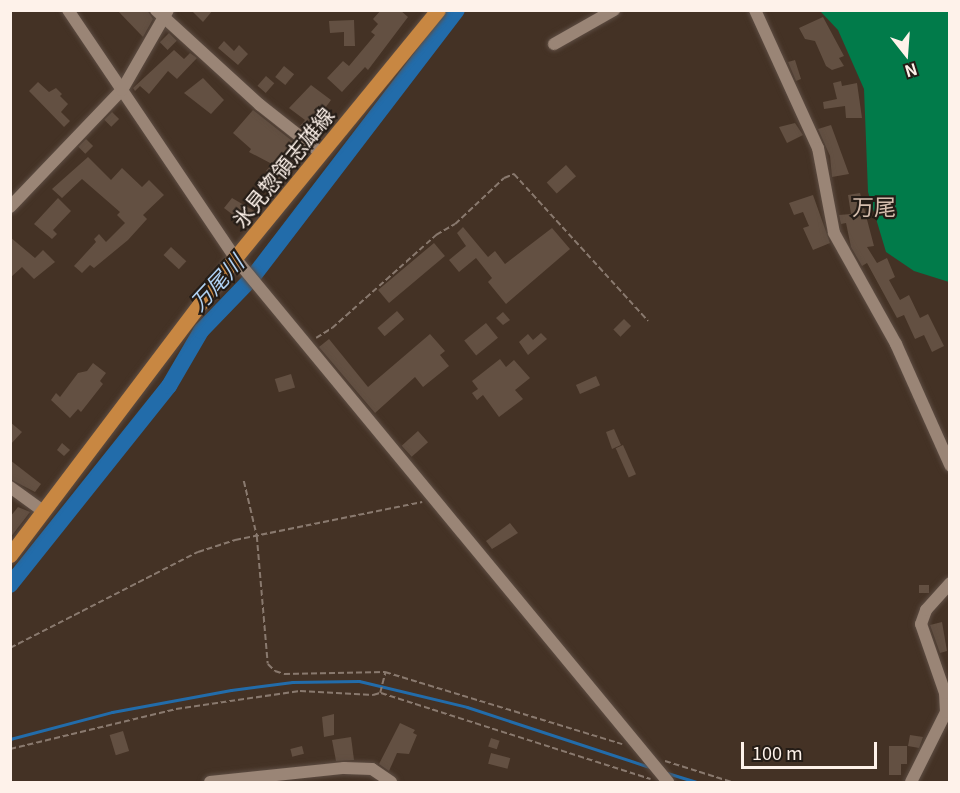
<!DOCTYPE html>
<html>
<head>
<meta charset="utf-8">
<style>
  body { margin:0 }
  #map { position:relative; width:960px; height:793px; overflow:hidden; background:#443225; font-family:Georgia,"Noto Sans JP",serif }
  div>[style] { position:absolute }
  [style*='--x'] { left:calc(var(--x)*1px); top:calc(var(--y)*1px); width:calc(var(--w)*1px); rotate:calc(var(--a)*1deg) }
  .forest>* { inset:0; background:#017b4a }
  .stream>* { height:3px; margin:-1.5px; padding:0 1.5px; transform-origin:1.5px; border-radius:1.5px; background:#226caa }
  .river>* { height:16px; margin:-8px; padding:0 8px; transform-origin:8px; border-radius:8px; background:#226caa }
  .building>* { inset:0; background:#635042; transform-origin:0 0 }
  .path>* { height:1.5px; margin-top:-0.75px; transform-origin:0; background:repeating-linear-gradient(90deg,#89796e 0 6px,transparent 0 9px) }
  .roads { filter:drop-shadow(0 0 2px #5d4d43) drop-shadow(0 0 2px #5d4d43) }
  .minor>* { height:12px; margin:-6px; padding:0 6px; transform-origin:6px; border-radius:6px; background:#9a8576 }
  .major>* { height:15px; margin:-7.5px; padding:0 7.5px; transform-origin:7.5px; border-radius:7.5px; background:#c88742 }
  span { translate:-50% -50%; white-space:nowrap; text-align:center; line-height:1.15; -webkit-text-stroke:4.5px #241c16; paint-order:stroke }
  .street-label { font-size:21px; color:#fef2ea }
  .neighbourhood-label { font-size:22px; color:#d4bdad }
  .water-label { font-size:22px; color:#afd1f3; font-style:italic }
  .frame { position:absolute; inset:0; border:12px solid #fef2ea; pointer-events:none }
  .north { position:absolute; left:876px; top:24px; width:60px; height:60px; -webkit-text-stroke:4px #241c16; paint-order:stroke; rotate:163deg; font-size:16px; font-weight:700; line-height:24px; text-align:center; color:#fef2ea }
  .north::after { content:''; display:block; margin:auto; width:21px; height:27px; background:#fef2ea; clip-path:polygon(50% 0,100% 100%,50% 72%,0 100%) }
  .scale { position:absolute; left:741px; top:742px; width:136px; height:27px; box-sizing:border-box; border:3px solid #fef2ea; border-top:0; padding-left:8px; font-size:18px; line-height:21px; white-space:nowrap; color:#fef2ea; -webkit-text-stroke:4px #241c16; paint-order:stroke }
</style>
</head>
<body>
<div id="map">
  <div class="forest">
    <i style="clip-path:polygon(866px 11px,949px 11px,949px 282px,914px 271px,886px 252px,868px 192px,864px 89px,838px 30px,821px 12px,808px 11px)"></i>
  </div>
  <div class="stream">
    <i style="--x:10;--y:739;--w:106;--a:-14.8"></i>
    <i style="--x:112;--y:712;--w:121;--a:-10.5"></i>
    <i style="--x:231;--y:690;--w:62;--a:-7.5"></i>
    <i style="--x:292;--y:682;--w:67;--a:-0.9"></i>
    <i style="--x:359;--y:681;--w:111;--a:13.5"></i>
    <i style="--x:467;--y:707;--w:192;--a:18.2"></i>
    <i style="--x:667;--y:773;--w:30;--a:17"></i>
  </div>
  <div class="river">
    <i style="--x:10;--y:585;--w:255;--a:-51.4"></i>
    <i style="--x:169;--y:386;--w:64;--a:-59.8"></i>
    <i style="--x:201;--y:331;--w:74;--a:-46.1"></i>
    <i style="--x:252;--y:278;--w:337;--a:-52.6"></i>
  </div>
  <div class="building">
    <i style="clip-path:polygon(117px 10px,147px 10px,153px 19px,143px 37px)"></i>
    <i style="clip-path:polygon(191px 10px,213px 10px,203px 22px)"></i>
    <i style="clip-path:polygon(381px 10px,400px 10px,408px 17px,368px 70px,365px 67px,342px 92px,327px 78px,343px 61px,349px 66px,375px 35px,371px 32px,378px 24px,373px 19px)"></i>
    <i style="clip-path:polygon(823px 17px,844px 56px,839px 58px,844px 66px,832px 70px,826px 66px,815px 41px,805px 39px,799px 28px)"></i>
    <i style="clip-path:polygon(354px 20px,355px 46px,344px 46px,344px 32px,330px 33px,329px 21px)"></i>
    <i style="left:169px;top:33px;width:11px;height:13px;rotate:45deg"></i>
    <i style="clip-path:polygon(224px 41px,234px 51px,239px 45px,248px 54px,238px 65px,218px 48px)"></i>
    <i style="clip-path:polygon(174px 50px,184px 59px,190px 53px,197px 58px,177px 79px,168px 71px,149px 94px,140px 86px,135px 91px,133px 88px)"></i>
    <i style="clip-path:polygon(795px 60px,801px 79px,796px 81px,788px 62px)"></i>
    <i style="left:284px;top:66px;width:13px;height:14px;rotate:39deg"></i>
    <i style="left:266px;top:76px;width:11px;height:13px;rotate:41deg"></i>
    <i style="clip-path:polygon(203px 78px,224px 100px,211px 114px,184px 93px)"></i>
    <i style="clip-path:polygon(841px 81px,842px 86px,857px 83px,862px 118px,846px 118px,845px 106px,824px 109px,823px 102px,837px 99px,833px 83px)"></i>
    <i style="clip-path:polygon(38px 82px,49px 92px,56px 88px,62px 94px,60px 96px,68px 104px,61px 112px,70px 121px,64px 127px,29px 91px)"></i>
    <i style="clip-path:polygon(311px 85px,331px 100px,320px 115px,316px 125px,320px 127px,313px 136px,300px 126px,305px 120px,289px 108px)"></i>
    <i style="clip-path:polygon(253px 110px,305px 151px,278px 181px,266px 171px,272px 164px,249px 152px,251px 149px,233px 133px)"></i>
    <i style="left:112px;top:112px;width:10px;height:11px;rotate:45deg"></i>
    <i style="clip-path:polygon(795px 123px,803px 135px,787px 143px,779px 127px)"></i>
    <i style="clip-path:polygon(831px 125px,849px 174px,832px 177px,830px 156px,818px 129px)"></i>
    <i style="left:86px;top:139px;width:10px;height:11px;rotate:45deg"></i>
    <i style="clip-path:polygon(88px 157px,111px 180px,122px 168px,142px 187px,149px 180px,164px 195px,143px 215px,147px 219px,128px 240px,94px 268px,90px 265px,82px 273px,74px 266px,96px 242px,94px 239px,99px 234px,106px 242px,125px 223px,117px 215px,120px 212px,82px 179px,62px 198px,52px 189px)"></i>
    <i style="left:566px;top:165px;width:15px;height:26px;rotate:48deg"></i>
    <i style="clip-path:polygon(860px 193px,874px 246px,867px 247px,877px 263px,887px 258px,895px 277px,889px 280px,900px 300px,909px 295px,920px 318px,928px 314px,944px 346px,932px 352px,924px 335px,915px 339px,904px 315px,897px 318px,867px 263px,862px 266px,851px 247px,846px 223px,841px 224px,839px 215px,851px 214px,848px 195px)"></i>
    <i style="clip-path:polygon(813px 195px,830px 243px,813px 250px,803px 228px,809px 226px,803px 212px,794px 215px,789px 203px)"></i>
    <i style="clip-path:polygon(58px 198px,71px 211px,53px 230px,57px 234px,52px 239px,34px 224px)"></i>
    <i style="clip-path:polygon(232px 198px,256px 212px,245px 224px,224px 208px)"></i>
    <i style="clip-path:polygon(463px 227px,488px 257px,495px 251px,505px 264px,552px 228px,570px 249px,506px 304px,488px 282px,492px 278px,476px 258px,459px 272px,449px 260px,466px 246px,457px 233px)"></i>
    <i style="clip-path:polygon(10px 237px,35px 258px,43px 250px,55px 262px,34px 279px,22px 267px,10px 278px)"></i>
    <i style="left:434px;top:243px;width:17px;height:73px;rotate:50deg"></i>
    <i style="left:171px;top:247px;width:21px;height:11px;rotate:43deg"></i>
    <i style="left:397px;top:311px;width:11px;height:26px;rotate:49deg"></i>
    <i style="clip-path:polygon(503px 312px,510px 320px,503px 325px,496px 318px)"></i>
    <i style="left:624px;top:319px;width:10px;height:15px;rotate:45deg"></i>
    <i style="left:486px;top:323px;width:19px;height:28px;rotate:51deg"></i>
    <i style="clip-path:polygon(541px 333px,547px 339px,528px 355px,519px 342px,528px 334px,533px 340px)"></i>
    <i style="clip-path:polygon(430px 334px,445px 351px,440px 355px,449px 366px,423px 387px,415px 377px,375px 413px,319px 347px,329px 339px,368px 387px)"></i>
    <i style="clip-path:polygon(500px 359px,506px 367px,514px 360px,530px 378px,515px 390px,523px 399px,499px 417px,483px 395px,477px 400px,472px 393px,478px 389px,472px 381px)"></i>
    <i style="clip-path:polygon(93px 363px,106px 373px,100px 381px,103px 384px,81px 412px,78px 409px,70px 418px,51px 400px,56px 393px,60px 397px,78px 373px,87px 371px)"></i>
    <i style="left:291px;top:374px;width:14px;height:17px;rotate:73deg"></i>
    <i style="left:596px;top:376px;width:10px;height:22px;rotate:66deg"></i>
    <i style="clip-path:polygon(10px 422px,22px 432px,10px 445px)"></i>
    <i style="clip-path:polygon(614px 429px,621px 445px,612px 449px,606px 432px)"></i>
    <i style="left:418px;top:431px;width:15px;height:22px;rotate:48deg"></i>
    <i style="clip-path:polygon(62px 443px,70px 450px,64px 456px,57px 450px)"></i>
    <i style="left:623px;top:445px;width:32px;height:8px;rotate:66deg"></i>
    <i style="clip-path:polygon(10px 460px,41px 484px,35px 492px,10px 479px)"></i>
    <i style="clip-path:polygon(18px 507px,30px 512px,10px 538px,10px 517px)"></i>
    <i style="clip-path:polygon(510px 523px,518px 533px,492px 549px,486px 541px)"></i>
    <i style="left:919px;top:585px;width:10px;height:8px"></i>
    <i style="clip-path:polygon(942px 622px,947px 651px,940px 653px,930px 625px)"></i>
    <i style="clip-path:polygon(334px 714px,334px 735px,324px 737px,322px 717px)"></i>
    <i style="clip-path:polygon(400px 723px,415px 730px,413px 733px,417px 735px,409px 754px,397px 753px,389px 771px,379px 764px)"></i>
    <i style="left:123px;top:731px;width:21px;height:14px;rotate:73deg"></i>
    <i style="clip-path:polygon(910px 735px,923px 737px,919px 748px,908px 746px)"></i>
    <i style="clip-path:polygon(351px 737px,354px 760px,336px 761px,332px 740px)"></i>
    <i style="left:491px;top:738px;width:9px;height:9px;rotate:18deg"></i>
    <i style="left:302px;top:746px;width:8px;height:12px;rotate:76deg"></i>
    <i style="clip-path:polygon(889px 746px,907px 746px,907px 764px,901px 764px,901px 775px,889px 775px)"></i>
    <i style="left:491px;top:753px;width:20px;height:11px;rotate:15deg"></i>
  </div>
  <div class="path">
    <i style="--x:316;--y:338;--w:19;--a:-32"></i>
    <i style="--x:332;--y:328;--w:140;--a:-41.8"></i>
    <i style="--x:436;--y:235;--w:22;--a:-30"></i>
    <i style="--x:455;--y:224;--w:67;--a:-43.2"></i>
    <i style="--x:504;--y:178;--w:11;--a:-22"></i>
    <i style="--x:514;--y:174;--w:199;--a:47.6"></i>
    <i style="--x:244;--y:481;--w:57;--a:76.7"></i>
    <i style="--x:257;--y:536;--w:128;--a:85.1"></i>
    <i style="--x:268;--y:664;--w:10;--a:45"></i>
    <i style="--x:275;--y:671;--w:9;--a:18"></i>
    <i style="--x:284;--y:674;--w:101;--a:-1.1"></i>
    <i style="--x:385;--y:672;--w:248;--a:16.9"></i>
    <i style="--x:10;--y:648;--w:211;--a:-27.1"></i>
    <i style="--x:198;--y:552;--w:39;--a:-18"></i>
    <i style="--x:235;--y:540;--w:191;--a:-11.5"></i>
    <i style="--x:381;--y:693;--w:283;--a:17.7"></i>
    <i style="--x:10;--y:749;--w:171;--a:-13.5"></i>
    <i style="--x:176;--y:709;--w:125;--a:-8.3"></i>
    <i style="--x:300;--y:691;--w:73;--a:3.1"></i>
    <i style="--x:373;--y:695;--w:7;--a:-16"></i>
    <i style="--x:380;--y:693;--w:21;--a:-76"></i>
    <i style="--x:665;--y:761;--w:70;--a:17.4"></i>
  </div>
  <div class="roads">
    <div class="minor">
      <i style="--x:68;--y:10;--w:299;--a:56"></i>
      <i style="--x:235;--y:258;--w:680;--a:50.43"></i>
      <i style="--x:156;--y:10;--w:141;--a:42.4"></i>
      <i style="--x:260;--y:105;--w:78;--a:38.2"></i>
      <i style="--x:755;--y:10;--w:152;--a:65.5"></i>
      <i style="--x:818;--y:148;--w:86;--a:79.3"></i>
      <i style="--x:834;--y:233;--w:127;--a:60.8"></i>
      <i style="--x:896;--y:344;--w:133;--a:65.9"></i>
      <i style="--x:554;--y:44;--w:69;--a:-29.5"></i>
      <i style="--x:10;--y:207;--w:162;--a:-46.3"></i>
      <i style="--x:122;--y:90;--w:92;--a:-60.1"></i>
      <i style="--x:10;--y:487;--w:39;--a:36"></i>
      <i style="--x:210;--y:782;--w:135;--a:-6"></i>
      <i style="--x:344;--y:768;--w:28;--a:2"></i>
      <i style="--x:372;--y:769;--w:23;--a:34"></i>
      <i style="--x:911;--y:782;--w:78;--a:-63.4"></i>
      <i style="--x:946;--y:712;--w:19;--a:-93"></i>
      <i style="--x:945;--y:693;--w:73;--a:-109.2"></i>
      <i style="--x:921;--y:624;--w:15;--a:-70"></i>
      <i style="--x:926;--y:610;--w:36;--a:-48"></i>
    </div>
    <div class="major">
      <i style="--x:10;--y:555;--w:373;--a:-52.9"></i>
      <i style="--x:235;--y:258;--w:320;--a:-50.7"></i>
    </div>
  </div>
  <div class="street-label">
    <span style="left:282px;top:167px;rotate:-51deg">氷見惣領志雄線</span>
  </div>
  <div class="neighbourhood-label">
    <span style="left:874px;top:206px">万尾</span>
  </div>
  <div class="water-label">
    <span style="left:216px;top:282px;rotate:-47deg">万尾川</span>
  </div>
  <div class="frame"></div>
  <div class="north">N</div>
  <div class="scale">100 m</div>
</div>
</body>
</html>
